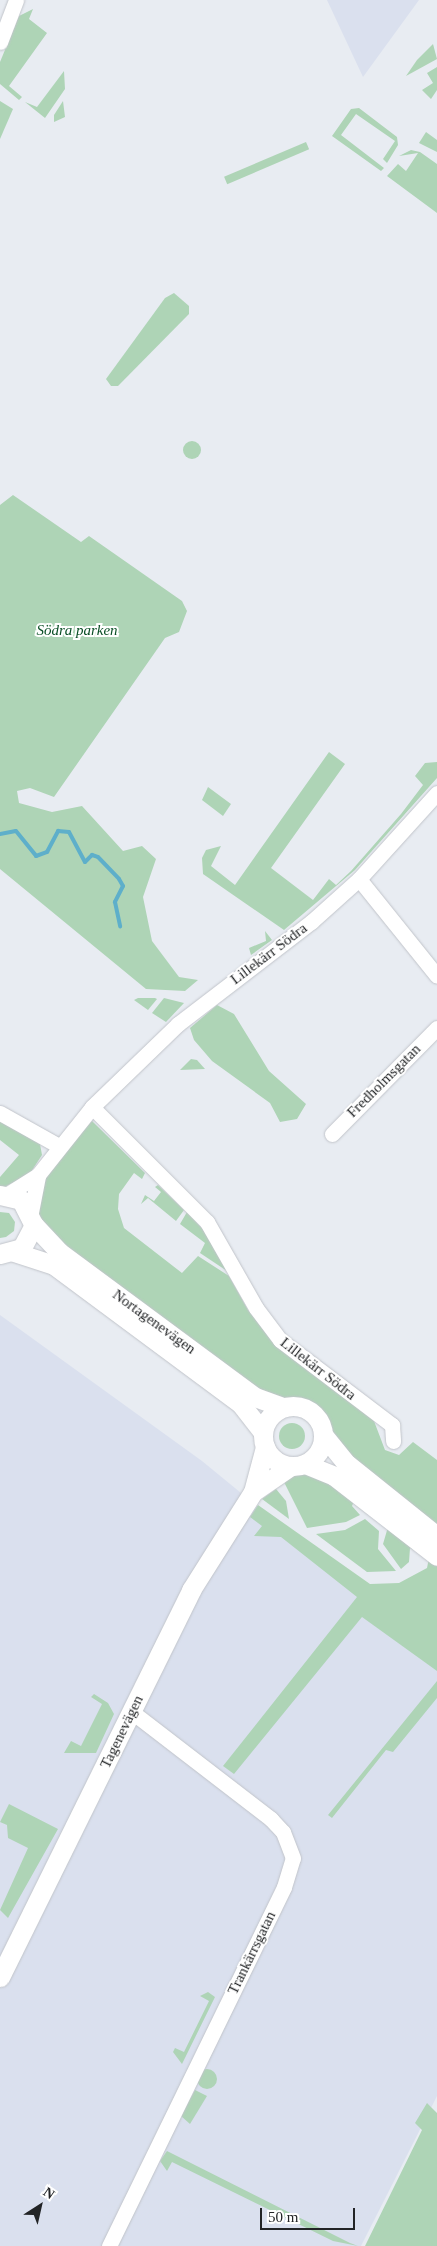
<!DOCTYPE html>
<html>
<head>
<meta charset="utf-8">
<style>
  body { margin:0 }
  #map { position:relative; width:437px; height:2246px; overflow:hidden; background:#e8ecf2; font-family:"Times New Roman",serif }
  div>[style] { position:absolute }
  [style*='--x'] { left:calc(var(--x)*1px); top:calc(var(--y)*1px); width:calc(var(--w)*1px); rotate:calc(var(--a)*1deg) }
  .built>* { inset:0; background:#dae0ee }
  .green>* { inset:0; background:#aed4b6; transform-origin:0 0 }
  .round { border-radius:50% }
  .stream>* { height:4px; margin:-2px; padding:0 2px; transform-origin:2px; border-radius:2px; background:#5eafca }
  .roads { filter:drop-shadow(0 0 1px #c1c4ca) drop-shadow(0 0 1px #c1c4ca) }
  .minor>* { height:15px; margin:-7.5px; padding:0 7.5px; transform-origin:7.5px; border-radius:7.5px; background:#fff }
  .tertiary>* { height:19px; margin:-9.5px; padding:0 9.5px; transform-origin:9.5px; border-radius:9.5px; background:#fff }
  .tertiary>.ring { margin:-9.5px; padding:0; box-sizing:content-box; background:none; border:19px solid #fff; border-radius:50% }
  span { translate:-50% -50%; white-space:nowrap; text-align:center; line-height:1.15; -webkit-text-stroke:4px #fff; paint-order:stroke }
  .park-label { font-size:15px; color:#0a4f26; font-style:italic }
  .street-label { font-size:15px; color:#222426 }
  .north { position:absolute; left:15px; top:2181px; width:50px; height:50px; -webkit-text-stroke:4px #fff; paint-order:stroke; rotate:35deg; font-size:14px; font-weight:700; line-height:20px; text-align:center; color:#222426 }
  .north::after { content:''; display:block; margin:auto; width:18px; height:22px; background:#222426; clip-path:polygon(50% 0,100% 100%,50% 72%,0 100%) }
  .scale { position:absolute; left:260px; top:2208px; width:95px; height:22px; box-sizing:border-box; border:2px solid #222426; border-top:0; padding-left:6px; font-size:15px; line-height:18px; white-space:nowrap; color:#222426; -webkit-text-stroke:4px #fff; paint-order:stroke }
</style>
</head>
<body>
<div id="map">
  <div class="built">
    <i style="clip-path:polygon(327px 0,419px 0,363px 77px)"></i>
    <i style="clip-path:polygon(0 1315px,202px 1461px,437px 1654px,437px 2096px,361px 2246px,0 2246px)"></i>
  </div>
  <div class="green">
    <i style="clip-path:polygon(33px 9px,29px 19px,47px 33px,9px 86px,22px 97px,19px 100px,0 84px,0 62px,19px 16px)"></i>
    <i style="clip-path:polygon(433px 44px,437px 59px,406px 76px,417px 60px)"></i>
    <i style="clip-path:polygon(437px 67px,437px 90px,431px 99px,422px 90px,433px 83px,427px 73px)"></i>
    <i style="clip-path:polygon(64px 71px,65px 89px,45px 118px,25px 102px,37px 107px)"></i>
    <i style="clip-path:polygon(0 101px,13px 109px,0 139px)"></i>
    <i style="clip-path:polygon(63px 101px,65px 117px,54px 122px,54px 115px)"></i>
    <i style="clip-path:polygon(359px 108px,397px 137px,398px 145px,387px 163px,383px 159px,395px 141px,356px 114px,341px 135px,384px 168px,381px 171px,332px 136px,351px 109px)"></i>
    <i style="clip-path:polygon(426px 132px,437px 140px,437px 152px,419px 143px)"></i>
    <i style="left:306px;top:142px;width:8px;height:89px;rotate:67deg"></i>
    <i style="clip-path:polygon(411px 150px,420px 152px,437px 164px,437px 213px,387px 176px,398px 164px,406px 171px,418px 153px,399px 156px)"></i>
    <i style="clip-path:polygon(174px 293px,189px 306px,189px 314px,118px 386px,111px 386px,106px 379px,165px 298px)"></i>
    <i class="round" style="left:183px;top:441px;width:18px;height:18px"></i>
    <i style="clip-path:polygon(13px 495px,81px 542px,89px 536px,182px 601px,187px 611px,179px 632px,165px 638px,54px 797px,30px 788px,17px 791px,19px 803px,52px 812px,82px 806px,123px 851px,142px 846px,156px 859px,143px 897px,152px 941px,179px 977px,198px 980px,185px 991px,146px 989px,0 869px,0 505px)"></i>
    <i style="clip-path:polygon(329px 752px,345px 764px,271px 868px,313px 900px,329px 879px,336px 885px,351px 871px,401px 814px,423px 785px,415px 776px,425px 763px,437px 762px,437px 778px,355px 870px,284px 930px,203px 874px,202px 858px,206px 850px,221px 846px,211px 866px,235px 885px)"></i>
    <i style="clip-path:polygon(208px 787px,231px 804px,223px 816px,202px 800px)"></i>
    <i style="clip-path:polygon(265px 931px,272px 940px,251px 955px,249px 948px,266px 941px)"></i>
    <i style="clip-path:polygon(138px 998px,155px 998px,157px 999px,148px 1010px,134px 1000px)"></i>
    <i style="clip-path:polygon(164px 998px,184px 1003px,166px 1022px,152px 1013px)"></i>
    <i style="clip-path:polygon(217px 1005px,234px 1014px,269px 1071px,306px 1104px,297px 1119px,280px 1122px,270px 1103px,212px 1061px,194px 1040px,190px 1028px)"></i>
    <i style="clip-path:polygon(191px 1059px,197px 1060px,205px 1069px,180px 1070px)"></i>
    <i style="clip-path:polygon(0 1119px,40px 1144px,42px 1155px,29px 1175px,0 1189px,0 1177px,19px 1155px,0 1140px)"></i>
    <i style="clip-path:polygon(92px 1121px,145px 1173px,142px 1179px,134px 1173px,119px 1194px,118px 1209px,124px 1228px,182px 1273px,198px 1256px,229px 1276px,248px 1310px,268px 1335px,374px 1421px,385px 1450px,399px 1455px,413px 1442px,437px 1460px,437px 1525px,342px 1453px,315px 1408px,266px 1394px,58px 1246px,37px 1216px,40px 1189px,53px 1165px)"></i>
    <i style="clip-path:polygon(158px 1185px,184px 1210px,176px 1221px,148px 1198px,141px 1204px,145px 1195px,154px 1201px,161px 1192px,155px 1187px)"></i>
    <i style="clip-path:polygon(0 1212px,9px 1213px,15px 1222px,14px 1231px,6px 1237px,0 1238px)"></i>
    <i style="clip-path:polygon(187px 1212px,209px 1236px,227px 1271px,200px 1253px,205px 1243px,180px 1224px)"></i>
    <i class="round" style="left:279px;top:1423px;width:26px;height:26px"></i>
    <i style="clip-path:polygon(294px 1472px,317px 1475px,354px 1501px,352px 1506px,360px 1515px,346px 1522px,307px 1528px,284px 1482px)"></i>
    <i style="clip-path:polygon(276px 1489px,286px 1501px,289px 1519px,262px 1499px)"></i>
    <i style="clip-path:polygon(258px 1505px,370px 1584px,399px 1583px,427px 1568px,429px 1558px,437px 1564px,437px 1671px,362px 1617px,234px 1774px,223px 1766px,357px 1597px,281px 1537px,254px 1536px,262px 1526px,250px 1517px)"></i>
    <i style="clip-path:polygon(365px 1519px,379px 1531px,378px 1549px,396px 1571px,367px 1572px,316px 1534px,345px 1530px)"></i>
    <i style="clip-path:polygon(388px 1527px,419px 1552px,410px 1548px,409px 1562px,401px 1569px,383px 1544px)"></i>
    <i style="clip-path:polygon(437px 1681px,437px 1698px,393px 1752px,386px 1750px,332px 1818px,328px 1815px)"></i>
    <i style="clip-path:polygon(94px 1694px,108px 1703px,114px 1714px,96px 1753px,64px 1753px,71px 1741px,81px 1746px,102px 1704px,91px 1697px)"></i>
    <i style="clip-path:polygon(9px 1804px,58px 1829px,8px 1918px,0 1910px,28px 1848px,8px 1838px,7px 1825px,0 1822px)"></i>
    <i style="clip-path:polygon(208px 1992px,215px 1997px,182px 2064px,173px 2052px,175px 2048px,184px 2052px,209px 2001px,200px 1996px)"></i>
    <i class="round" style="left:197px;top:2069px;width:20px;height:20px"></i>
    <i style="clip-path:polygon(195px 2090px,207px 2096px,190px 2124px,181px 2116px)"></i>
    <i style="clip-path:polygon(427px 2103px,437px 2113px,437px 2246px,365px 2246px,422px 2130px,415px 2123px)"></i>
    <i style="clip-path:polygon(167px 2151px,350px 2243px,358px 2246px,333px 2241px,172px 2162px,167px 2171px,160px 2161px)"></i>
  </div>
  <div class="stream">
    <i style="--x:0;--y:834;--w:16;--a:-11"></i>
    <i style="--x:16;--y:831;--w:32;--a:51"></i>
    <i style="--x:36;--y:856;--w:12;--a:-20"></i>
    <i style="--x:47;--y:852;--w:24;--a:-62"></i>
    <i style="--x:58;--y:831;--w:11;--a:5"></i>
    <i style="--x:69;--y:832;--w:34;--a:62"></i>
    <i style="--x:85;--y:862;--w:10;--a:-45"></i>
    <i style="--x:92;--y:855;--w:6;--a:18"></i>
    <i style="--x:98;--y:857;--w:30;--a:46"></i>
    <i style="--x:119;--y:879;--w:8;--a:60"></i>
    <i style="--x:123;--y:886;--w:18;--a:117"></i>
    <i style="--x:115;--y:902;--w:25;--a:78"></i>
  </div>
  <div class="roads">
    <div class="minor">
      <i style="--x:0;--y:42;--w:45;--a:-69.1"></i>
      <i style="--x:359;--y:879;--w:124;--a:51.2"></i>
      <i style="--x:92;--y:1107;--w:163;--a:45"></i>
      <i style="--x:207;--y:1222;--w:99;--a:60.3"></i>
      <i style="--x:256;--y:1308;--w:40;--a:53"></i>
      <i style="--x:280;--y:1340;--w:141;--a:37.2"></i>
      <i style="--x:392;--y:1425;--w:16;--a:86"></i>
      <i style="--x:0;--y:1113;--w:68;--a:29.2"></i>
      <i style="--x:332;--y:1134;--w:149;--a:-45.3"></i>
      <i style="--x:6;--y:1195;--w:38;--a:-32"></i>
      <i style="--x:38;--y:1175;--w:87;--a:-51.5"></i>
      <i style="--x:92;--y:1107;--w:120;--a:-44"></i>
      <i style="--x:178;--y:1024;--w:168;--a:-37.5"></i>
      <i style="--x:311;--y:922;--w:64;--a:-41.9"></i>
      <i style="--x:359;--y:879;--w:116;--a:-47.8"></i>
      <i style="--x:31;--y:1212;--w:38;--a:-79"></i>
      <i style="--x:109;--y:2246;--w:399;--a:-64"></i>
      <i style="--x:284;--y:1887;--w:30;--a:-73"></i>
      <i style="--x:293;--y:1858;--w:28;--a:-111"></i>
      <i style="--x:283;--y:1832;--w:18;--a:-133"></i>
      <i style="--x:271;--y:1819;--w:175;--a:-142.4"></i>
    </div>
    <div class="tertiary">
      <i style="--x:0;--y:1195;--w:22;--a:13"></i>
      <i style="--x:21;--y:1200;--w:28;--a:63"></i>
      <i style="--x:34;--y:1225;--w:26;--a:118"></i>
      <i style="--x:22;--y:1248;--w:23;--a:165"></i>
      <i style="--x:34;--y:1225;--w:37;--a:47"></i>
      <i style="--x:59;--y:1252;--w:244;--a:36.5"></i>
      <i style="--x:255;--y:1397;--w:30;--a:20"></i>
      <i style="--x:14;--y:1252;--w:42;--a:18"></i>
      <i style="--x:54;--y:1265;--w:232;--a:36.6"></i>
      <i style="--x:240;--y:1403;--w:37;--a:52"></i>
      <i class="ring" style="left:263px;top:1406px;width:41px;height:41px"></i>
      <i style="--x:324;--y:1436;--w:36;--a:51"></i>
      <i style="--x:347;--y:1464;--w:115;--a:38.7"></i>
      <i style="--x:305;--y:1464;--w:31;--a:22"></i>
      <i style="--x:334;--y:1476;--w:130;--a:37.8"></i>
      <i style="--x:253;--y:1492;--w:46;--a:-34.4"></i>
      <i style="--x:0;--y:1977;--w:432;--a:-63.7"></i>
      <i style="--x:191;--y:1590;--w:116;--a:-57.7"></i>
      <i style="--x:253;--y:1492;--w:47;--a:-75.1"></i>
    </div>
  </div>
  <div class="park-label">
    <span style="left:77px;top:631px">Södra parken</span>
  </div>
  <div class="street-label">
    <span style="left:269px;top:954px;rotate:-37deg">Lillekärr Södra</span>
    <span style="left:384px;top:1081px;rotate:-45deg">Fredholmsgatan</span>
    <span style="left:154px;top:1322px;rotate:36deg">Nortagenevägen</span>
    <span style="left:318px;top:1369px;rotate:38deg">Lillekärr Södra</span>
    <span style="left:122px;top:1732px;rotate:-64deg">Tagenevägen</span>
    <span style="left:252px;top:1953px;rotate:-64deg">Trankärrsgatan</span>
  </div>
  <div class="north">N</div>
  <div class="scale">50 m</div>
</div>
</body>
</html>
